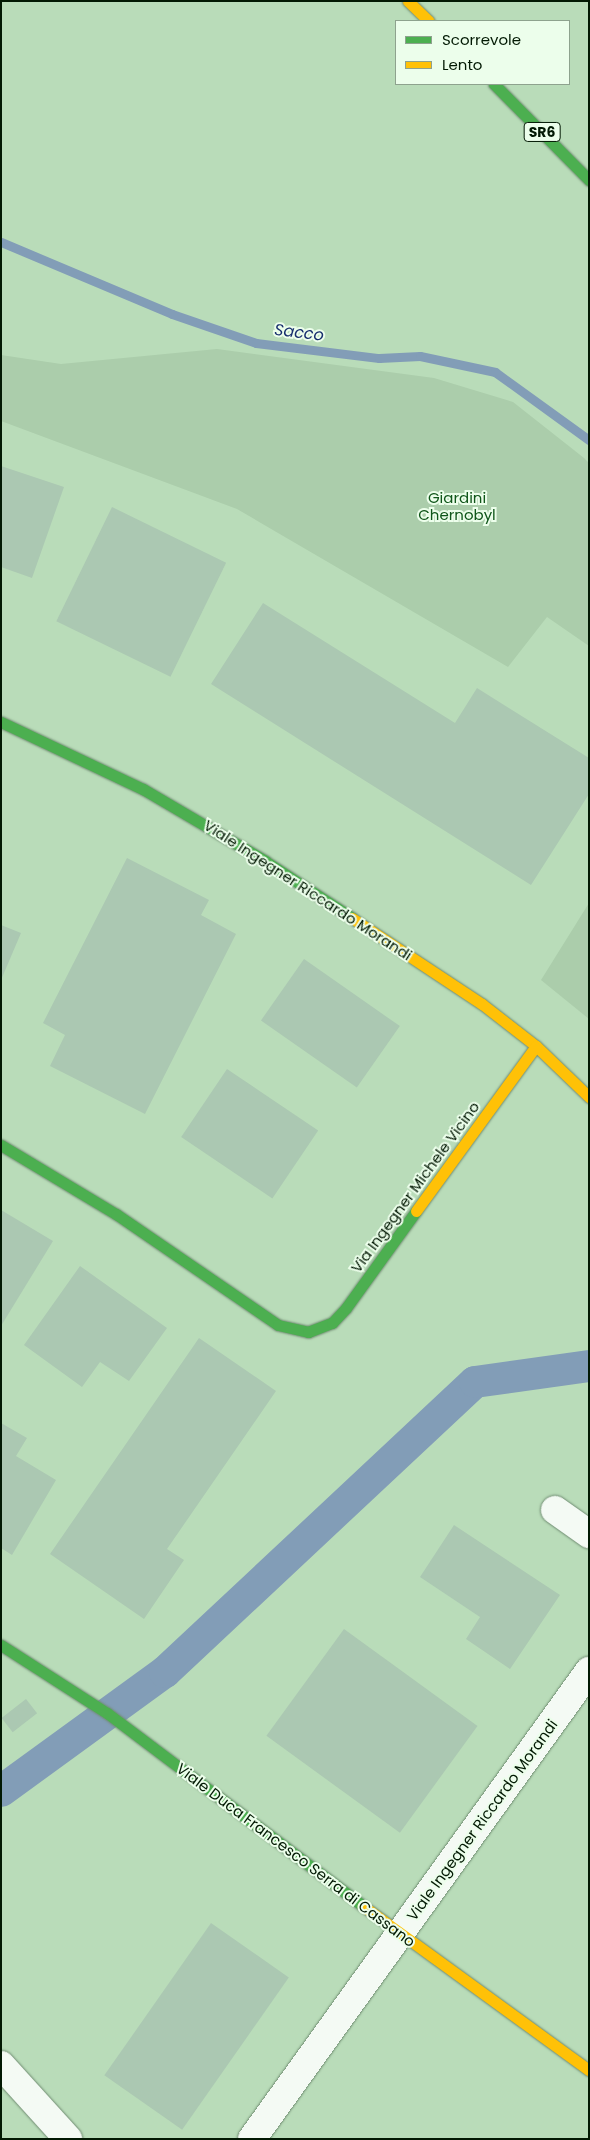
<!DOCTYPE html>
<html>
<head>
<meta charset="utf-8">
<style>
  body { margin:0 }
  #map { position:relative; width:590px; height:2140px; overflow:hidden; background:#b9dcb9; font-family:Poppins,sans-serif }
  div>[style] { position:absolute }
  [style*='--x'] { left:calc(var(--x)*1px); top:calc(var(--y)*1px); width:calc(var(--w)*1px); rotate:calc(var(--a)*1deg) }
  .green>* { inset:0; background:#abcdab }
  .stream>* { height:9px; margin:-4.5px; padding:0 4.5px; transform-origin:4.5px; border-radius:4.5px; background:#829db7 }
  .canal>* { height:32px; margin:-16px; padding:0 16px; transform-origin:16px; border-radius:16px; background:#829db7 }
  .building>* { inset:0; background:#abc8b2; transform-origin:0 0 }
  .roads { filter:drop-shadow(0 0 1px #708c72) drop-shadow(0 0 1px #708c72) }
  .street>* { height:28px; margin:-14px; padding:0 14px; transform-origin:14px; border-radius:14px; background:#f4faf4 }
  .fast>* { height:11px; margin:-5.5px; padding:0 5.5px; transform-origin:5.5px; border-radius:5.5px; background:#4caf50 }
  .slow>* { height:11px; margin:-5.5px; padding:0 5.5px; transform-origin:5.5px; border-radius:5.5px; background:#ffc107 }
  span { translate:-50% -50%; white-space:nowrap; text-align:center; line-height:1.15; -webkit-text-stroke:4px #ecfeeb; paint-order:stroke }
  .shield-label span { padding:1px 4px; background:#ecfeeb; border:1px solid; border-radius:4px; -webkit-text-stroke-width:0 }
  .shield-label { font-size:14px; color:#021903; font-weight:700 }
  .park-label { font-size:15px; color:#0f5519 }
  .street-label { font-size:15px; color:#021903 }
  .water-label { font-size:16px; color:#162e6d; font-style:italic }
  .frame { position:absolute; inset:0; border:2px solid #021903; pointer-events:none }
  .legend { position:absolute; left:395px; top:20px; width:175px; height:65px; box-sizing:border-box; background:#ecfeeb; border:1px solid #8ea28e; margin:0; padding:6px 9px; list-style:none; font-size:15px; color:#021903 }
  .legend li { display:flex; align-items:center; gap:10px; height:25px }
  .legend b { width:25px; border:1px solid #8ea28e }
</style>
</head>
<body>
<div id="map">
  <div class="green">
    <i style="clip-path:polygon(217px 349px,434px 378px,513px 402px,584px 458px,589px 463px,589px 646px,547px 617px,508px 667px,237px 509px,1px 421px,1px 355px,61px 364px)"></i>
    <i style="clip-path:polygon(589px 903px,589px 1019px,541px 980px)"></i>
  </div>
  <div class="stream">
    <i style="--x:1;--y:242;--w:186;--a:22.8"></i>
    <i style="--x:172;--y:314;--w:89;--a:19"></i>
    <i style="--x:256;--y:343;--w:124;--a:7"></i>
    <i style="--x:379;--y:358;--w:41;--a:-2.8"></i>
    <i style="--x:420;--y:356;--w:77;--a:12"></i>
    <i style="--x:495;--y:372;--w:116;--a:35.9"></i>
  </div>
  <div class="canal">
    <i style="--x:1;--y:1791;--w:203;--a:-36"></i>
    <i style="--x:165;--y:1672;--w:424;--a:-43.1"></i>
    <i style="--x:475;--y:1382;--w:115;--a:-8"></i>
  </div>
  <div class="building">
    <i style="clip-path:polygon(1px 466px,64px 487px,32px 578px,1px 567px)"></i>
    <i style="left:112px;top:507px;width:127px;height:127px;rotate:26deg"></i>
    <i style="clip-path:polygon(263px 603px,455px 723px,477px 688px,589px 758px,589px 794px,531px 885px,211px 684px)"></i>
    <i style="clip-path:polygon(127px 858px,209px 900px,201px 915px,236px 934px,145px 1114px,50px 1066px,65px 1035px,43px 1023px)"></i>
    <i style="clip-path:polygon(1px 925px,21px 933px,1px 980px)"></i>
    <i style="left:304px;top:959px;width:117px;height:75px;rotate:35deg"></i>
    <i style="left:227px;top:1069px;width:110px;height:82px;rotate:34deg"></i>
    <i style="clip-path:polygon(1px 1210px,53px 1241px,1px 1326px)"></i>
    <i style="clip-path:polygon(80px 1266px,167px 1328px,129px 1381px,100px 1362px,82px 1387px,24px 1345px)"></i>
    <i style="clip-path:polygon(199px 1338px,276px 1391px,167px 1549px,184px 1560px,144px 1619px,50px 1554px)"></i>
    <i style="clip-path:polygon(1px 1423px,27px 1438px,16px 1456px,56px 1480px,12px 1555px,1px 1548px)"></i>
    <i style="clip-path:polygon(454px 1525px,560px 1595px,510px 1669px,466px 1639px,480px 1617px,420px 1577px)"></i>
    <i style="left:344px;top:1629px;width:165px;height:132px;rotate:36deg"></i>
    <i style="left:26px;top:1699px;width:18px;height:31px;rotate:52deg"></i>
    <i style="left:211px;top:1923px;width:95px;height:186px;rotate:35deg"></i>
  </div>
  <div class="roads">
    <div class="street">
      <i style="--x:555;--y:1510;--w:42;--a:35.2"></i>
      <i style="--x:1;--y:2065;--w:100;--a:47.8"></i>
      <i style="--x:252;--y:2139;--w:577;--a:-54.24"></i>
    </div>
    <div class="fast">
      <i style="--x:494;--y:84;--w:135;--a:45.3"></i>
      <i style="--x:1;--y:722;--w:157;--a:25.3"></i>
      <i style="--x:143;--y:789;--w:142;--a:30.5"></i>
      <i style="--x:265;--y:861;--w:104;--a:33.2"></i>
      <i style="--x:1;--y:1145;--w:134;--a:31"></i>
      <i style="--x:116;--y:1214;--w:196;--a:34.4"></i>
      <i style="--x:278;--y:1325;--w:31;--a:13"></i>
      <i style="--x:308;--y:1332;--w:26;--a:-21"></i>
      <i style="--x:332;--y:1323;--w:21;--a:-47"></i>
      <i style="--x:346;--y:1308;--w:120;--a:-54.2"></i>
      <i style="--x:1;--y:1645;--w:126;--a:32.7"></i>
      <i style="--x:107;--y:1713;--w:321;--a:37"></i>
    </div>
    <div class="slow">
      <i style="--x:408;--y:1;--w:29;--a:44"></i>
      <i style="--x:352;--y:918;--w:156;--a:33.5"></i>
      <i style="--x:482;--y:1004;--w:68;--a:37.9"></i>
      <i style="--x:536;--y:1046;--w:74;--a:43.9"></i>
      <i style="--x:416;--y:1211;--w:204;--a:-54"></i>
      <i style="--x:363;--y:1906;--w:279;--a:36"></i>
    </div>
  </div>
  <div class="shield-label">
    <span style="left:542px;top:132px">SR6</span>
  </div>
  <div class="park-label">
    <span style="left:457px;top:506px">Giardini<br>Chernobyl</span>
  </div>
  <div class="street-label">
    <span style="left:308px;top:890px;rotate:33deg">Viale Ingegner Riccardo Morandi</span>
    <span style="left:415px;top:1187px;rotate:-54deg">Via Ingegner Michele Vicino</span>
    <span style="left:482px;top:1820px;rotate:-54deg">Viale Ingegner Riccardo Morandi</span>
    <span style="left:296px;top:1855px;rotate:37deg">Viale Duca Francesco Serra di Cassano</span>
  </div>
  <div class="water-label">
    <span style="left:299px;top:333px;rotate:7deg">Sacco</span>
  </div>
  <div class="frame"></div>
  <ul class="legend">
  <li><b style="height:6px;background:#4caf50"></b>Scorrevole</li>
  <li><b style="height:6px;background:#ffc107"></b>Lento</li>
  </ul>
</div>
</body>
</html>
